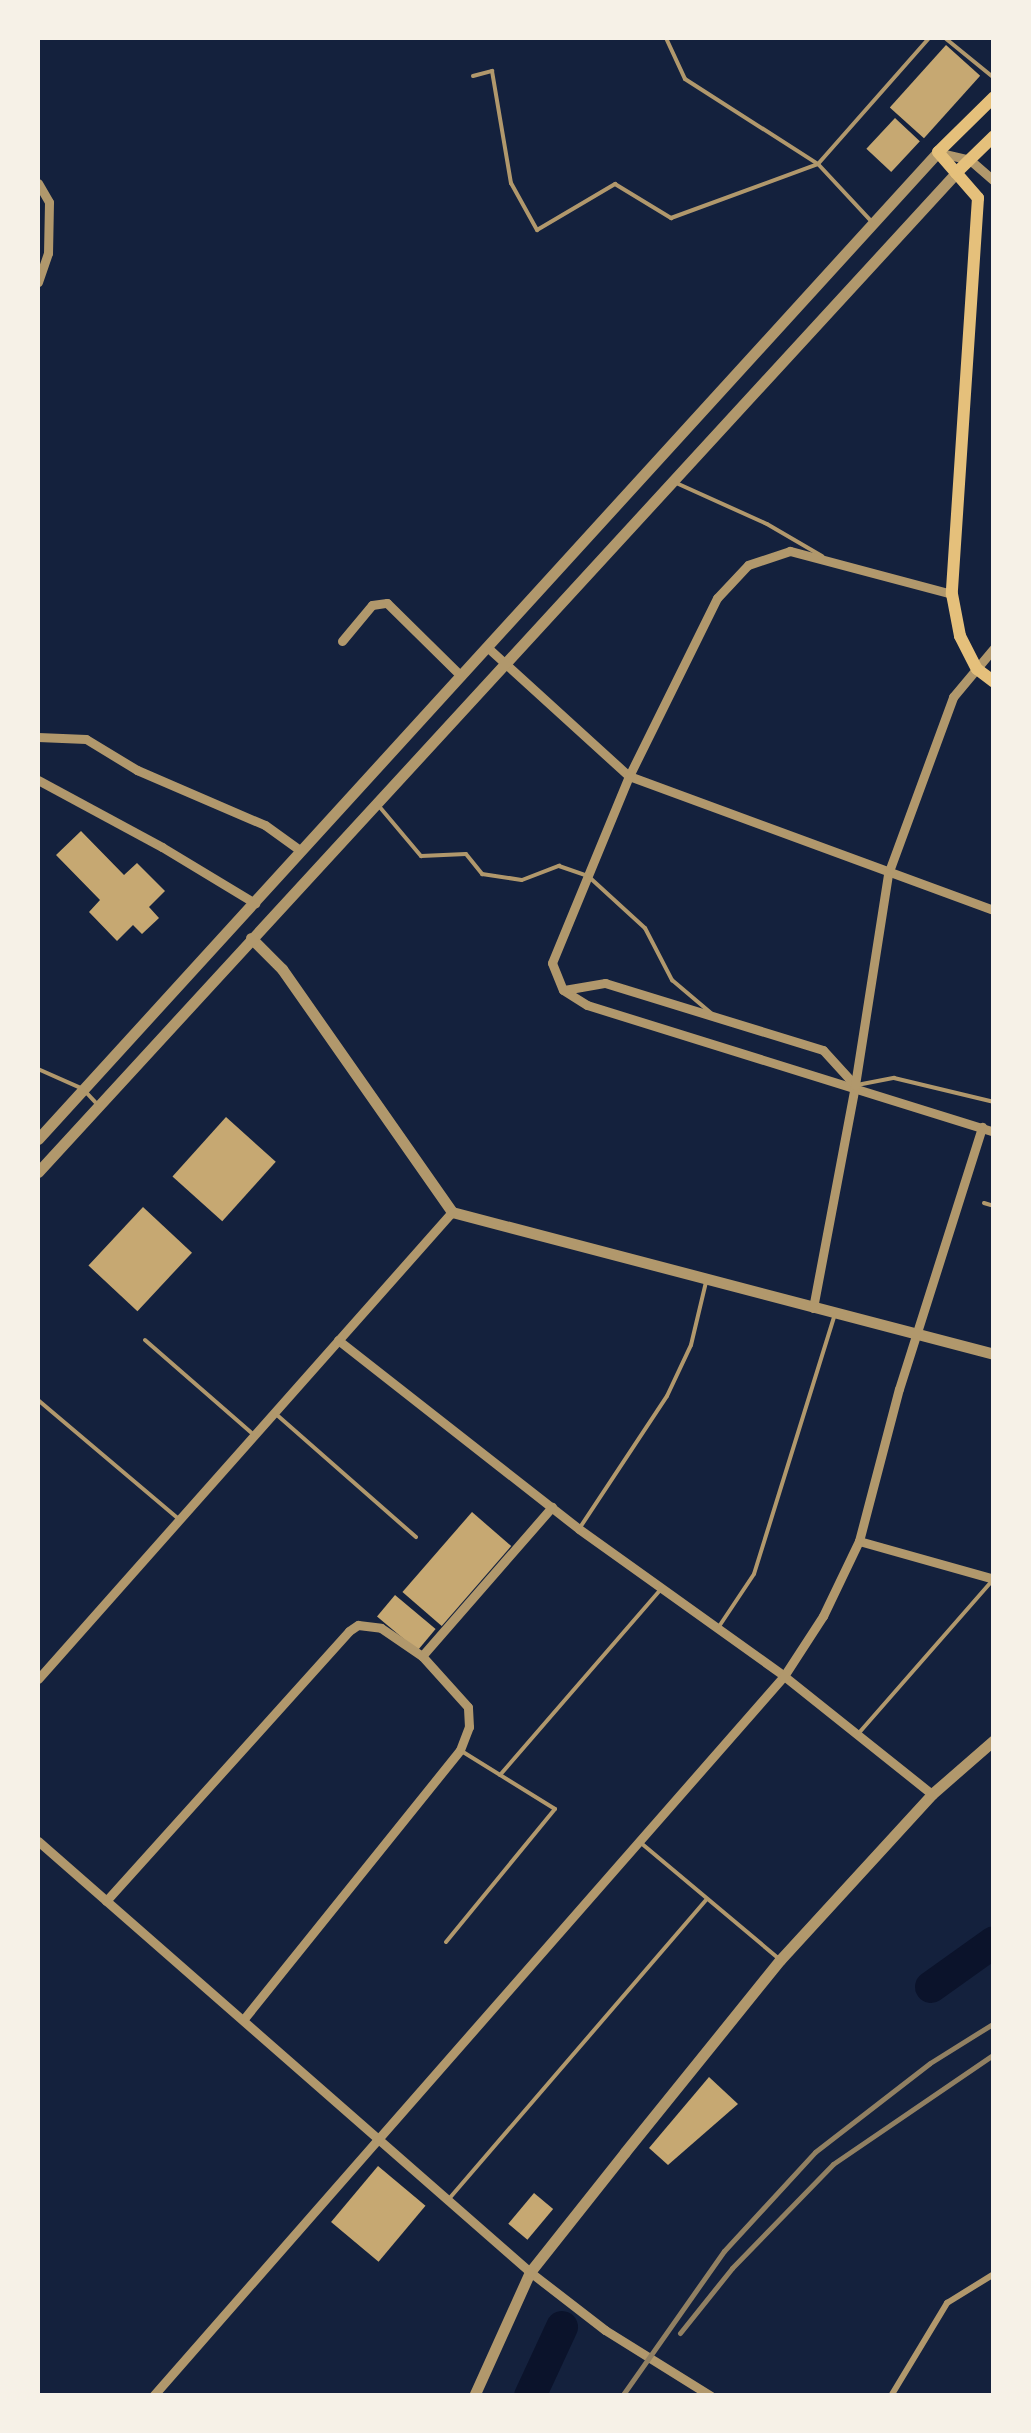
<!DOCTYPE html>
<html>
<head>
<meta charset="utf-8">
<style>
  body { margin:0 }
  #map { position:relative; width:1031px; height:2433px; overflow:hidden; background:#14213d; font-family:"Work Sans",sans-serif }
  div>[style] { position:absolute }
  [style*='--x'] { left:calc(var(--x)*1px); top:calc(var(--y)*1px); width:calc(var(--w)*1px); rotate:calc(var(--a)*1deg) }
  .river>* { height:32px; margin:-16px; padding:0 16px; transform-origin:16px; border-radius:16px; background:#0b132b }
  .building>* { inset:0; background:#c6a872; transform-origin:0 0 }
  .service>* { height:4px; margin:-2px; padding:0 2px; transform-origin:2px; border-radius:2px; background:#b1986c }
  .pedestrian>* { height:6px; margin:-3px; padding:0 3px; transform-origin:3px; border-radius:3px; background:#b1986c }
  .minor>* { height:9px; margin:-4.5px; padding:0 4.5px; transform-origin:4.5px; border-radius:4.5px; background:#b1986c }
  .tertiary>* { height:11px; margin:-5.5px; padding:0 5.5px; transform-origin:5.5px; border-radius:5.5px; background:#b1986c }
  .secondary>* { height:12px; margin:-6px; padding:0 6px; transform-origin:6px; border-radius:6px; background:#e5c07b }
  .rail>* { height:5px; margin:-2.5px; padding:0 2.5px; transform-origin:2.5px; border-radius:2.5px; background:#918062 }
  span { translate:-50% -50%; white-space:nowrap; text-align:center; line-height:1.15; -webkit-text-stroke:9px #f6f1e7; paint-order:stroke }
  .frame { position:absolute; inset:0; border:40px solid #f6f1e7; pointer-events:none }
</style>
</head>
<body>
<div id="map">
  <div class="river">
    <i style="--x:931;--y:1987;--w:77;--a:-35.5"></i>
    <i style="--x:530;--y:2396;--w:76;--a:-65.1"></i>
  </div>
  <div class="building">
    <i style="left:946px;top:45px;width:46px;height:84px;rotate:42deg"></i>
    <i style="left:895px;top:118px;width:34px;height:42px;rotate:43deg"></i>
    <i style="clip-path:polygon(81px 831px,124px 875px,137px 863px,165px 891px,149px 907px,159px 918px,142px 934px,133px 925px,117px 941px,89px 912px,100px 900px,56px 855px)"></i>
    <i style="left:226px;top:1117px;width:67px;height:80px;rotate:42deg"></i>
    <i style="left:143px;top:1207px;width:67px;height:80px;rotate:43deg"></i>
    <i style="left:472px;top:1512px;width:52px;height:106px;rotate:41deg"></i>
    <i style="left:395px;top:1595px;width:53px;height:28px;rotate:40deg"></i>
    <i style="clip-path:polygon(709px 2077px,738px 2104px,668px 2165px,649px 2148px)"></i>
    <i style="left:378px;top:2166px;width:62px;height:73px;rotate:40deg"></i>
    <i style="left:534px;top:2193px;width:25px;height:40px;rotate:40deg"></i>
  </div>
  <div class="service">
    <i style="--x:666;--y:38;--w:45;--a:65.1"></i>
    <i style="--x:685;--y:79;--w:158;--a:32.6"></i>
    <i style="--x:818;--y:164;--w:79;--a:47"></i>
    <i style="--x:945;--y:38;--w:63;--a:39.2"></i>
    <i style="--x:473;--y:76;--w:20;--a:-15"></i>
    <i style="--x:492;--y:71;--w:114;--a:80.4"></i>
    <i style="--x:511;--y:183;--w:54;--a:61"></i>
    <i style="--x:537;--y:230;--w:91;--a:-30.5"></i>
    <i style="--x:615;--y:184;--w:66;--a:31.3"></i>
    <i style="--x:671;--y:218;--w:157;--a:-20.2"></i>
    <i style="--x:818;--y:164;--w:168;--a:-48.6"></i>
    <i style="--x:674;--y:482;--w:102;--a:24.3"></i>
    <i style="--x:767;--y:524;--w:64;--a:30.2"></i>
    <i style="--x:378;--y:805;--w:67;--a:49.9"></i>
    <i style="--x:421;--y:856;--w:45;--a:-2.5"></i>
    <i style="--x:466;--y:854;--w:26;--a:51"></i>
    <i style="--x:482;--y:874;--w:40;--a:8.5"></i>
    <i style="--x:522;--y:880;--w:40;--a:-21"></i>
    <i style="--x:559;--y:866;--w:31;--a:19"></i>
    <i style="--x:588;--y:876;--w:77;--a:42.4"></i>
    <i style="--x:645;--y:928;--w:59;--a:62.6"></i>
    <i style="--x:672;--y:980;--w:51;--a:40.2"></i>
    <i style="--x:38;--y:1069;--w:49;--a:24"></i>
    <i style="--x:83;--y:1089;--w:18;--a:47"></i>
    <i style="--x:857;--y:1085;--w:38;--a:-11"></i>
    <i style="--x:894;--y:1078;--w:103;--a:13.5"></i>
    <i style="--x:984;--y:1203;--w:10;--a:17"></i>
    <i style="--x:145;--y:1340;--w:145;--a:41.1"></i>
    <i style="--x:38;--y:1400;--w:185;--a:40.2"></i>
    <i style="--x:277;--y:1415;--w:185;--a:41.3"></i>
    <i style="--x:579;--y:1529;--w:159;--a:-56.5"></i>
    <i style="--x:667;--y:1396;--w:56;--a:-64.8"></i>
    <i style="--x:691;--y:1345;--w:65;--a:-76.6"></i>
    <i style="--x:720;--y:1625;--w:61;--a:-56.3"></i>
    <i style="--x:754;--y:1574;--w:269;--a:-72.7"></i>
    <i style="--x:858;--y:1734;--w:205;--a:-48.8"></i>
    <i style="--x:500;--y:1775;--w:246;--a:-49.1"></i>
    <i style="--x:641;--y:1843;--w:180;--a:40"></i>
    <i style="--x:446;--y:1942;--w:172;--a:-50.7"></i>
    <i style="--x:555;--y:1809;--w:112;--a:-148.2"></i>
    <i style="--x:448;--y:2200;--w:396;--a:-49.3"></i>
  </div>
  <div class="pedestrian">
    <i style="--x:891;--y:2396;--w:109;--a:-58.9"></i>
    <i style="--x:947;--y:2303;--w:55;--a:-31.7"></i>
  </div>
  <div class="minor">
    <i style="--x:940;--y:153;--w:31;--a:13"></i>
    <i style="--x:970;--y:160;--w:32;--a:41"></i>
    <i style="--x:38;--y:183;--w:22;--a:60"></i>
    <i style="--x:49;--y:202;--w:51;--a:91.1"></i>
    <i style="--x:48;--y:253;--w:31;--a:109"></i>
    <i style="--x:952;--y:594;--w:168;--a:-165.1"></i>
    <i style="--x:790;--y:551;--w:44;--a:161.6"></i>
    <i style="--x:748;--y:565;--w:45;--a:133.2"></i>
    <i style="--x:717;--y:598;--w:199;--a:116.3"></i>
    <i style="--x:629;--y:776;--w:202;--a:112.4"></i>
    <i style="--x:552;--y:963;--w:29;--a:68"></i>
    <i style="--x:563;--y:990;--w:28;--a:32"></i>
    <i style="--x:587;--y:1005;--w:426;--a:17.3"></i>
    <i style="--x:342;--y:641;--w:47;--a:-50.2"></i>
    <i style="--x:372;--y:605;--w:15;--a:-8"></i>
    <i style="--x:387;--y:603;--w:104;--a:44.6"></i>
    <i style="--x:487;--y:647;--w:192;--a:42.3"></i>
    <i style="--x:629;--y:776;--w:389;--a:20.2"></i>
    <i style="--x:38;--y:737;--w:48;--a:2.4"></i>
    <i style="--x:86;--y:739;--w:60;--a:31.3"></i>
    <i style="--x:137;--y:770;--w:139;--a:23.3"></i>
    <i style="--x:265;--y:825;--w:44;--a:35.8"></i>
    <i style="--x:38;--y:780;--w:141;--a:28.4"></i>
    <i style="--x:162;--y:847;--w:109;--a:31.1"></i>
    <i style="--x:564;--y:990;--w:42;--a:-9.7"></i>
    <i style="--x:605;--y:983;--w:228;--a:17.1"></i>
    <i style="--x:823;--y:1050;--w:45;--a:47.7"></i>
    <i style="--x:813;--y:1308;--w:227;--a:-79.3"></i>
    <i style="--x:855;--y:1085;--w:214;--a:-81.1"></i>
    <i style="--x:888;--y:874;--w:189;--a:-69.8"></i>
    <i style="--x:953;--y:697;--w:64;--a:-50.1"></i>
    <i style="--x:338;--y:1340;--w:306;--a:38.1"></i>
    <i style="--x:579;--y:1529;--w:252;--a:35.6"></i>
    <i style="--x:784;--y:1676;--w:189;--a:38.6"></i>
    <i style="--x:859;--y:1541;--w:140;--a:15.7"></i>
    <i style="--x:38;--y:1679;--w:624;--a:-48.44"></i>
    <i style="--x:38;--y:1841;--w:654;--a:41.22"></i>
    <i style="--x:530;--y:2272;--w:95;--a:37.7"></i>
    <i style="--x:605;--y:2330;--w:125;--a:31.9"></i>
    <i style="--x:106;--y:1901;--w:363;--a:-48"></i>
    <i style="--x:349;--y:1631;--w:11;--a:-34"></i>
    <i style="--x:358;--y:1625;--w:23;--a:7"></i>
    <i style="--x:381;--y:1628;--w:50;--a:34.3"></i>
    <i style="--x:243;--y:2020;--w:346;--a:-51.2"></i>
    <i style="--x:460;--y:1750;--w:25;--a:-69"></i>
    <i style="--x:469;--y:1727;--w:20;--a:-93"></i>
    <i style="--x:468;--y:1707;--w:69;--a:-132"></i>
    <i style="--x:422;--y:1656;--w:198;--a:-48.9"></i>
    <i style="--x:153;--y:2396;--w:957;--a:-48.77"></i>
    <i style="--x:784;--y:1676;--w:72;--a:-57"></i>
    <i style="--x:823;--y:1616;--w:83;--a:-64.4"></i>
    <i style="--x:859;--y:1541;--w:157;--a:-75.3"></i>
    <i style="--x:899;--y:1389;--w:275;--a:-72.4"></i>
  </div>
  <div class="tertiary">
    <i style="--x:251;--y:938;--w:44;--a:45"></i>
    <i style="--x:282;--y:969;--w:297;--a:55"></i>
    <i style="--x:452;--y:1212;--w:560;--a:14.68"></i>
    <i style="--x:38;--y:1139;--w:1336;--a:-47.64"></i>
    <i style="--x:38;--y:1172;--w:1357;--a:-47.42"></i>
    <i style="--x:474;--y:2396;--w:136;--a:-65.7"></i>
    <i style="--x:530;--y:2272;--w:153;--a:-51.6"></i>
    <i style="--x:625;--y:2152;--w:247;--a:-51.1"></i>
    <i style="--x:780;--y:1960;--w:225;--a:-47.5"></i>
    <i style="--x:932;--y:1794;--w:82;--a:-41.1"></i>
  </div>
  <div class="secondary">
    <i style="--x:994;--y:97;--w:78;--a:135.5"></i>
    <i style="--x:938;--y:152;--w:61;--a:49"></i>
    <i style="--x:978;--y:198;--w:397;--a:93.8"></i>
    <i style="--x:952;--y:594;--w:43;--a:79.2"></i>
    <i style="--x:960;--y:636;--w:37;--a:63"></i>
    <i style="--x:977;--y:669;--w:21;--a:37"></i>
    <i style="--x:956;--y:173;--w:53;--a:-44.2"></i>
  </div>
  <div class="rail">
    <i style="--x:680;--y:2333;--w:83;--a:-51.3"></i>
    <i style="--x:732;--y:2268;--w:145;--a:-45.8"></i>
    <i style="--x:833;--y:2164;--w:195;--a:-34.3"></i>
    <i style="--x:622;--y:2396;--w:177;--a:-54.9"></i>
    <i style="--x:724;--y:2251;--w:134;--a:-47.4"></i>
    <i style="--x:815;--y:2152;--w:145;--a:-37.7"></i>
    <i style="--x:930;--y:2063;--w:75;--a:-32"></i>
  </div>
  <div class="frame"></div>
</div>
</body>
</html>
